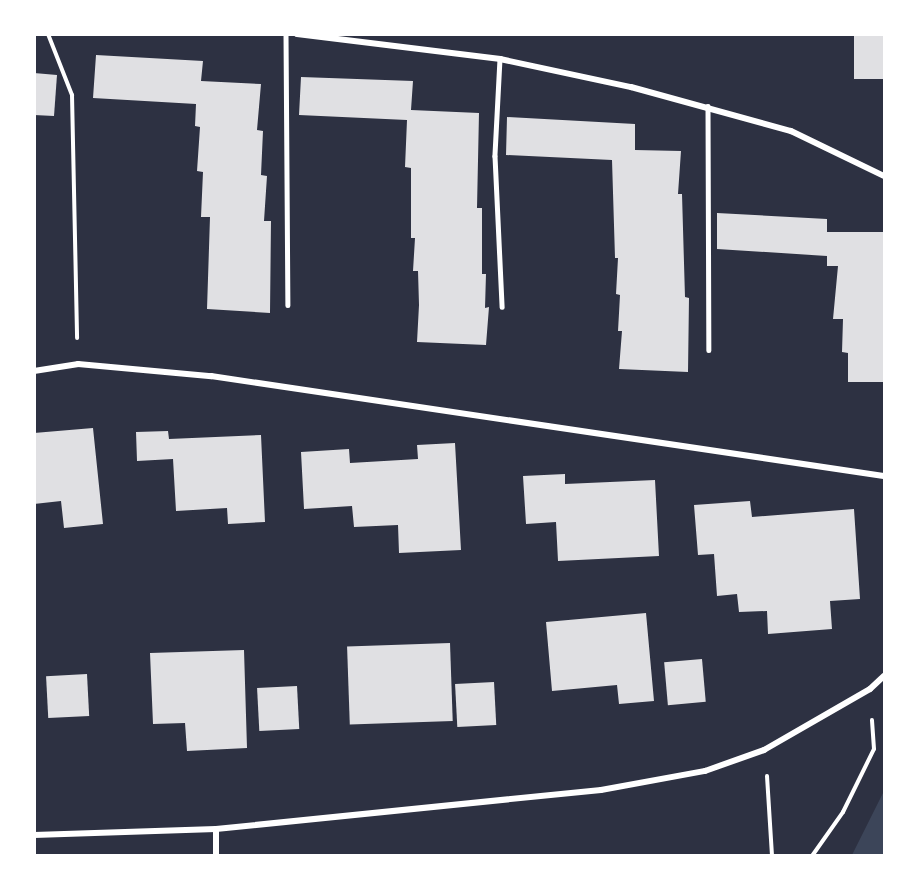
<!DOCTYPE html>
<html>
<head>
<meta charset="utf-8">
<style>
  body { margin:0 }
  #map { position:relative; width:919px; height:890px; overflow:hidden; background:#2d3142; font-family:"PT Sans",sans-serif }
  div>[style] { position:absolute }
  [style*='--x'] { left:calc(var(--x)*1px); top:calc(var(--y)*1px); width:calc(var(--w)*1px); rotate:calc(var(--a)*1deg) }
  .green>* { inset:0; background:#3c4559 }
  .building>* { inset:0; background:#e0e0e3; transform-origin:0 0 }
  .path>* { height:4px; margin:-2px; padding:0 2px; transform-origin:2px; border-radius:2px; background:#fff }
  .service>* { height:4.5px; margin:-2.25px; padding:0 2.25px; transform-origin:2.25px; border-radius:2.25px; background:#fff }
  .minor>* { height:6px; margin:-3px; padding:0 3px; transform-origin:3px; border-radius:3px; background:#fff }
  span { translate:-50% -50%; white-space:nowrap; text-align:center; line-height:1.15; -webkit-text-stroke:4.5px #fff; paint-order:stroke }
  .frame { position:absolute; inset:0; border:36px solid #fff; pointer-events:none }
</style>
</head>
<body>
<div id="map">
  <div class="green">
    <i style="clip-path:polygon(884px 791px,884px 855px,852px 855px)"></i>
  </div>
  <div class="building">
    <i style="left:854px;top:36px;width:30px;height:43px"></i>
    <i style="clip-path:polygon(96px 55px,203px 61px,201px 81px,261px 84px,257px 130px,263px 131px,261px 175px,267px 176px,264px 221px,271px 221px,270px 313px,207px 309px,210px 217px,201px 217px,203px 172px,197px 171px,200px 127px,195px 126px,196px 104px,93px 98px)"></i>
    <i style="clip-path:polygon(34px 73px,57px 75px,54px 116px,34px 115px)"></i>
    <i style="clip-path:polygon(301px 77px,413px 81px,411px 110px,479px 113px,477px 208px,482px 208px,482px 274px,486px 274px,485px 308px,489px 307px,486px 345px,417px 342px,419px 305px,418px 271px,413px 271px,415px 238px,411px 238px,411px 168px,405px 167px,407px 120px,299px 115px)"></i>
    <i style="clip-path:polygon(507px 117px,635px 124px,635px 150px,681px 151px,678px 194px,682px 194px,685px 297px,689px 298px,688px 372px,619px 369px,622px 331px,618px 331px,620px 295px,616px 294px,618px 258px,615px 258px,612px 160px,506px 155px)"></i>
    <i style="clip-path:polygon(717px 213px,827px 219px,827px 232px,884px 232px,884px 382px,848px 382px,848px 353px,842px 352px,843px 319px,833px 319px,838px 266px,827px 266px,827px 256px,717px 249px)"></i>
    <i style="clip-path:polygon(93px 428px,103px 524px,64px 528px,61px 501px,34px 504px,34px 433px)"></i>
    <i style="clip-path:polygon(168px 431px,169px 439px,261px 435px,265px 522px,228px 524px,227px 508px,176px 511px,173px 459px,137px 461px,136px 432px)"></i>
    <i style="clip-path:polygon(455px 443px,461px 550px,399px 553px,398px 525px,354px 527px,352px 506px,304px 509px,301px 452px,349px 449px,350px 463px,418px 459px,417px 445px)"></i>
    <i style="clip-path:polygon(565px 474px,565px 484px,655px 480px,659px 556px,558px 561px,556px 522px,526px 524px,523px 476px)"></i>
    <i style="clip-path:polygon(750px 501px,752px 517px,854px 509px,860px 599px,830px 601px,832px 629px,768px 634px,767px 611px,739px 612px,737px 594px,717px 596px,714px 554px,698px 555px,694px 505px)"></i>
    <i style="clip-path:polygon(646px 613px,654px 701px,619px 704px,617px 685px,552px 691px,546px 622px)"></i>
    <i style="left:450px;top:643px;width:78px;height:103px;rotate:88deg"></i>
    <i style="clip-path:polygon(244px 650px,247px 748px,187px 751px,185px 723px,153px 724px,150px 653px)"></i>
    <i style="left:702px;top:659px;width:43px;height:38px;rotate:85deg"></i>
    <i style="left:87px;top:674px;width:42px;height:41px;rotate:87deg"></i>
    <i style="left:494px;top:682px;width:43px;height:39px;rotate:87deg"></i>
    <i style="left:297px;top:686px;width:43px;height:40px;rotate:87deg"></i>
  </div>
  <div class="path">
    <i style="--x:48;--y:34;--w:66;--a:68.5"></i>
    <i style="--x:72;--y:95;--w:243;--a:88.8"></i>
    <i style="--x:767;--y:776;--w:80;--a:86.4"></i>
    <i style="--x:812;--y:856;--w:54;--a:-54.8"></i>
    <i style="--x:843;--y:812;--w:70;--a:-63.8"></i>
    <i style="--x:874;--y:749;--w:29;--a:-94"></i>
  </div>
  <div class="service">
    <i style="--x:286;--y:34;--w:271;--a:89.6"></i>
    <i style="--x:500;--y:59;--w:97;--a:93"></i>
    <i style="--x:495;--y:156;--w:151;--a:87.3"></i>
    <i style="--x:708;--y:106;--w:244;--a:89.8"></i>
  </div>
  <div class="minor">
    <i style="--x:297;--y:34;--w:205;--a:7"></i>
    <i style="--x:500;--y:59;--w:134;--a:12.1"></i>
    <i style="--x:631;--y:87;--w:166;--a:15.4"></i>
    <i style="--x:791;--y:131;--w:103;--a:25.8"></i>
    <i style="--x:34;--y:371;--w:45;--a:-9"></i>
    <i style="--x:78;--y:364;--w:134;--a:5.2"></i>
    <i style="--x:211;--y:376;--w:680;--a:8.45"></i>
    <i style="--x:34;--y:835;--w:182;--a:-1.9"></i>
    <i style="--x:216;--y:829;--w:387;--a:-5.8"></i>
    <i style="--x:601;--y:790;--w:106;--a:-10.4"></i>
    <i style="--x:705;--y:771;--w:63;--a:-19.6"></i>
    <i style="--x:764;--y:750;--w:122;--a:-29.9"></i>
    <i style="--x:870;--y:689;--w:19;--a:-43"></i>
    <i style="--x:216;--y:856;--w:27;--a:-90"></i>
  </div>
  <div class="frame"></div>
</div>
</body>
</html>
